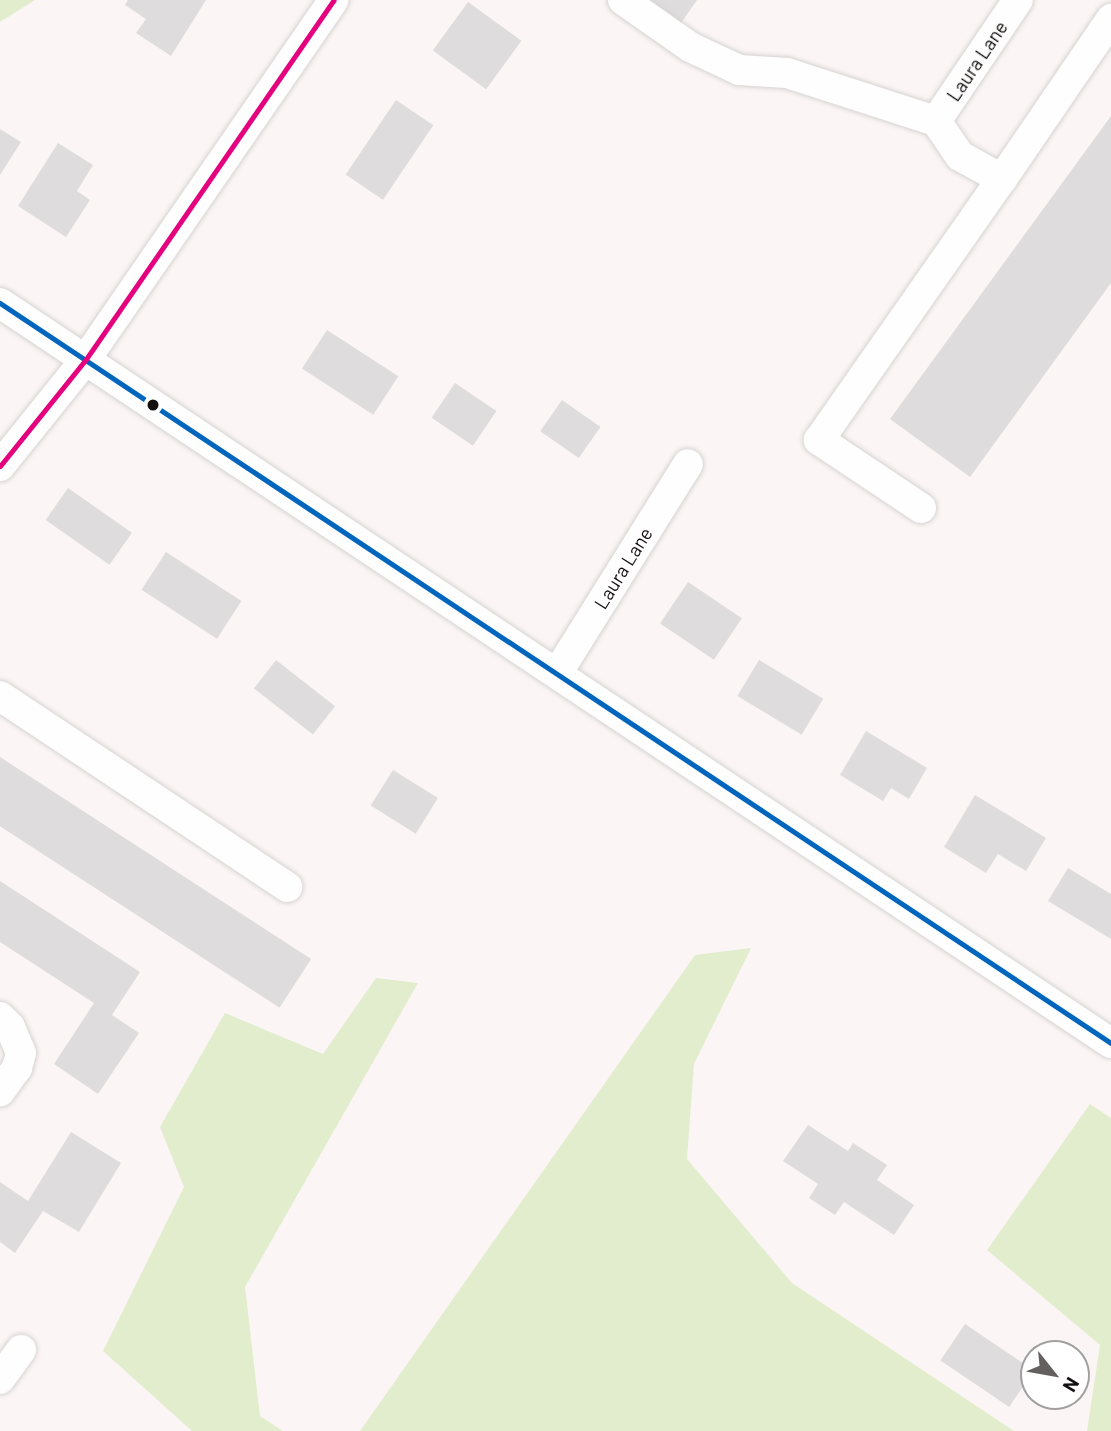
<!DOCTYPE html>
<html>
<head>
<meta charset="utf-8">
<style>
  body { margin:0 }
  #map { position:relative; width:1111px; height:1431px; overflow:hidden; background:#fbf6f5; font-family:Barlow,sans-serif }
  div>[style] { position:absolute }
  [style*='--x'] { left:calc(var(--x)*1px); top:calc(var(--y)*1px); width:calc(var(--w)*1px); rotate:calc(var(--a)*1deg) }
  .green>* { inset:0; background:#e2edcd }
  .building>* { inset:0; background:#dfdcde; transform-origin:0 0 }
  .roads { filter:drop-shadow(0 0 2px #d7d3d2) drop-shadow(0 0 2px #d7d3d2) }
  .minor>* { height:30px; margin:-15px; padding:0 15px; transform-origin:15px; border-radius:15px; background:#fefefe }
  .bus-1>* { height:5px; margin:-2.5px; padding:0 2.5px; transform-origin:2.5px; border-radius:2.5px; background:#0065bd }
  .bus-2>* { height:5px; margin:-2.5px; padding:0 2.5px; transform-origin:2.5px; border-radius:2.5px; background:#e5007d }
  .dots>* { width:19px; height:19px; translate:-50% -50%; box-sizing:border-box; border:4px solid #fff; border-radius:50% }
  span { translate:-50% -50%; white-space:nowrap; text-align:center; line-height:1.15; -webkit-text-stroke:5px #fff; paint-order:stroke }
  .street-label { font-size:19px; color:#14100f }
  .north { position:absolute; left:1020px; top:1340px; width:70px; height:70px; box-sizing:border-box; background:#fff; border:2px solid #a19f9f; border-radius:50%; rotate:121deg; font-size:19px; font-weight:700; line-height:28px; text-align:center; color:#14100f }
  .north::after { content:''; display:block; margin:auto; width:24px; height:32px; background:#656060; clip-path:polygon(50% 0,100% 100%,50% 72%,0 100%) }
</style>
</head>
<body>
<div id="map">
  <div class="green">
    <i style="clip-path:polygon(0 0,35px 0,0 22px)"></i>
    <i style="clip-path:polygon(751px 948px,694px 1064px,687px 1159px,792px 1283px,1014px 1431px,360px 1431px,695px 955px)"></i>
    <i style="clip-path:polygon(376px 978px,418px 983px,245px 1287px,260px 1416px,283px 1431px,192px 1431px,103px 1351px,184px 1187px,160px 1127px,225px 1013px,323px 1054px)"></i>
    <i style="clip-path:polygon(1090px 1104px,1111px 1118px,1111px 1431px,1087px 1431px,1100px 1345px,987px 1250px)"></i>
  </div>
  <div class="building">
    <i style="clip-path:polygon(128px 0,206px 0,171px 56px,136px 33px,146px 19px,125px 5px)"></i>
    <i style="clip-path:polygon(648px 0,697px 0,681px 23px)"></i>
    <i style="left:468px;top:2px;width:66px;height:60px;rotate:36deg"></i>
    <i style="left:396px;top:100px;width:45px;height:90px;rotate:34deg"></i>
    <i style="clip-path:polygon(1111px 116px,1111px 283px,970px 477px,890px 419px)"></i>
    <i style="clip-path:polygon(0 129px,21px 142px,0 175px)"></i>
    <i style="clip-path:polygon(58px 143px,93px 165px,77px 191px,90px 200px,66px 237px,18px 206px)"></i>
    <i style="left:327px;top:330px;width:85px;height:46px;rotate:33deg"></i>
    <i style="left:455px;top:383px;width:50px;height:42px;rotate:34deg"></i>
    <i style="left:562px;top:400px;width:47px;height:38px;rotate:35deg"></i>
    <i style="left:68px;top:488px;width:78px;height:39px;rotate:35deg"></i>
    <i style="left:166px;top:552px;width:90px;height:45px;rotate:33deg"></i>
    <i style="left:688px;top:582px;width:65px;height:50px;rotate:34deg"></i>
    <i style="left:276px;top:660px;width:75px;height:36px;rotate:38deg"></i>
    <i style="left:759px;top:660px;width:75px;height:42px;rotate:31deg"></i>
    <i style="clip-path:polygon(866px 731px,927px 768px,909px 799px,891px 788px,883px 801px,840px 775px)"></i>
    <i style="left:0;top:757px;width:371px;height:58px;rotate:33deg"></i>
    <i style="left:393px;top:770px;width:53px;height:42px;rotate:32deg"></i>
    <i style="clip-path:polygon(975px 795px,1046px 838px,1026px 871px,998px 854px,986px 873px,944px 847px)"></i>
    <i style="clip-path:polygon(1068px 868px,1111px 894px,1111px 939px,1048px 901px)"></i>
    <i style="clip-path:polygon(0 881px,140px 972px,112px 1015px,139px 1033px,98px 1094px,54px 1064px,94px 1003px,0 942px)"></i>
    <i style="clip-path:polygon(808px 1125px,848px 1151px,853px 1143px,887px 1165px,877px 1180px,914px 1205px,894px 1235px,844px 1202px,835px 1215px,809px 1198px,818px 1184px,783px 1161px)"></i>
    <i style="clip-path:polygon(71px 1132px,121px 1163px,79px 1232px,43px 1211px,15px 1253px,0 1242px,0 1182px,28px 1201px)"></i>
    <i style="left:965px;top:1324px;width:83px;height:44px;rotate:34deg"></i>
  </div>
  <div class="roads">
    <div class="minor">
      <i style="--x:623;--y:0;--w:82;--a:35"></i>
      <i style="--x:690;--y:47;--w:54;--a:25.1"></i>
      <i style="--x:739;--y:70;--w:48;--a:3.6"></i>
      <i style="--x:787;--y:73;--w:157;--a:17.9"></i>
      <i style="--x:936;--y:121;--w:42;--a:55.6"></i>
      <i style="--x:960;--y:156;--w:48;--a:28.7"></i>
      <i style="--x:1002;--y:179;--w:194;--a:-55.7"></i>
      <i style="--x:936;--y:121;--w:146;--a:-55.9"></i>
      <i style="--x:0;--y:303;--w:1335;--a:33.67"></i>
      <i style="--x:0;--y:466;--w:137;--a:-51.2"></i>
      <i style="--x:86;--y:359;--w:436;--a:-55.4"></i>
      <i style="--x:921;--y:508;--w:123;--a:-146.3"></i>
      <i style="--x:819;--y:440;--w:319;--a:-55"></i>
      <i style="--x:558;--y:672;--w:245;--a:-58"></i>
      <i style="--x:0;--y:696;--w:345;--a:33.6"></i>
      <i style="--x:0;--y:1017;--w:14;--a:45"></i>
      <i style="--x:10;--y:1027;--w:28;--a:67"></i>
      <i style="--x:21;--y:1053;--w:16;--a:105"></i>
      <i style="--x:17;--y:1068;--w:29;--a:126"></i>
      <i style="--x:0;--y:1379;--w:36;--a:-54"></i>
    </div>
  </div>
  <div class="bus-1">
    <i style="--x:0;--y:303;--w:1335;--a:33.67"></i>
  </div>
  <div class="bus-2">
    <i style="--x:0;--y:466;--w:137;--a:-51.2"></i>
    <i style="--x:86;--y:359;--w:436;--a:-55.4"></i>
  </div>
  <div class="dots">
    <i style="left:153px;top:405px;background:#14100f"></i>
  </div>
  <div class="street-label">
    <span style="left:977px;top:61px;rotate:-56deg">Laura Lane</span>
    <span style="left:623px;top:568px;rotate:-58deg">Laura Lane</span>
  </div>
  <div class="north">N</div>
</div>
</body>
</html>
